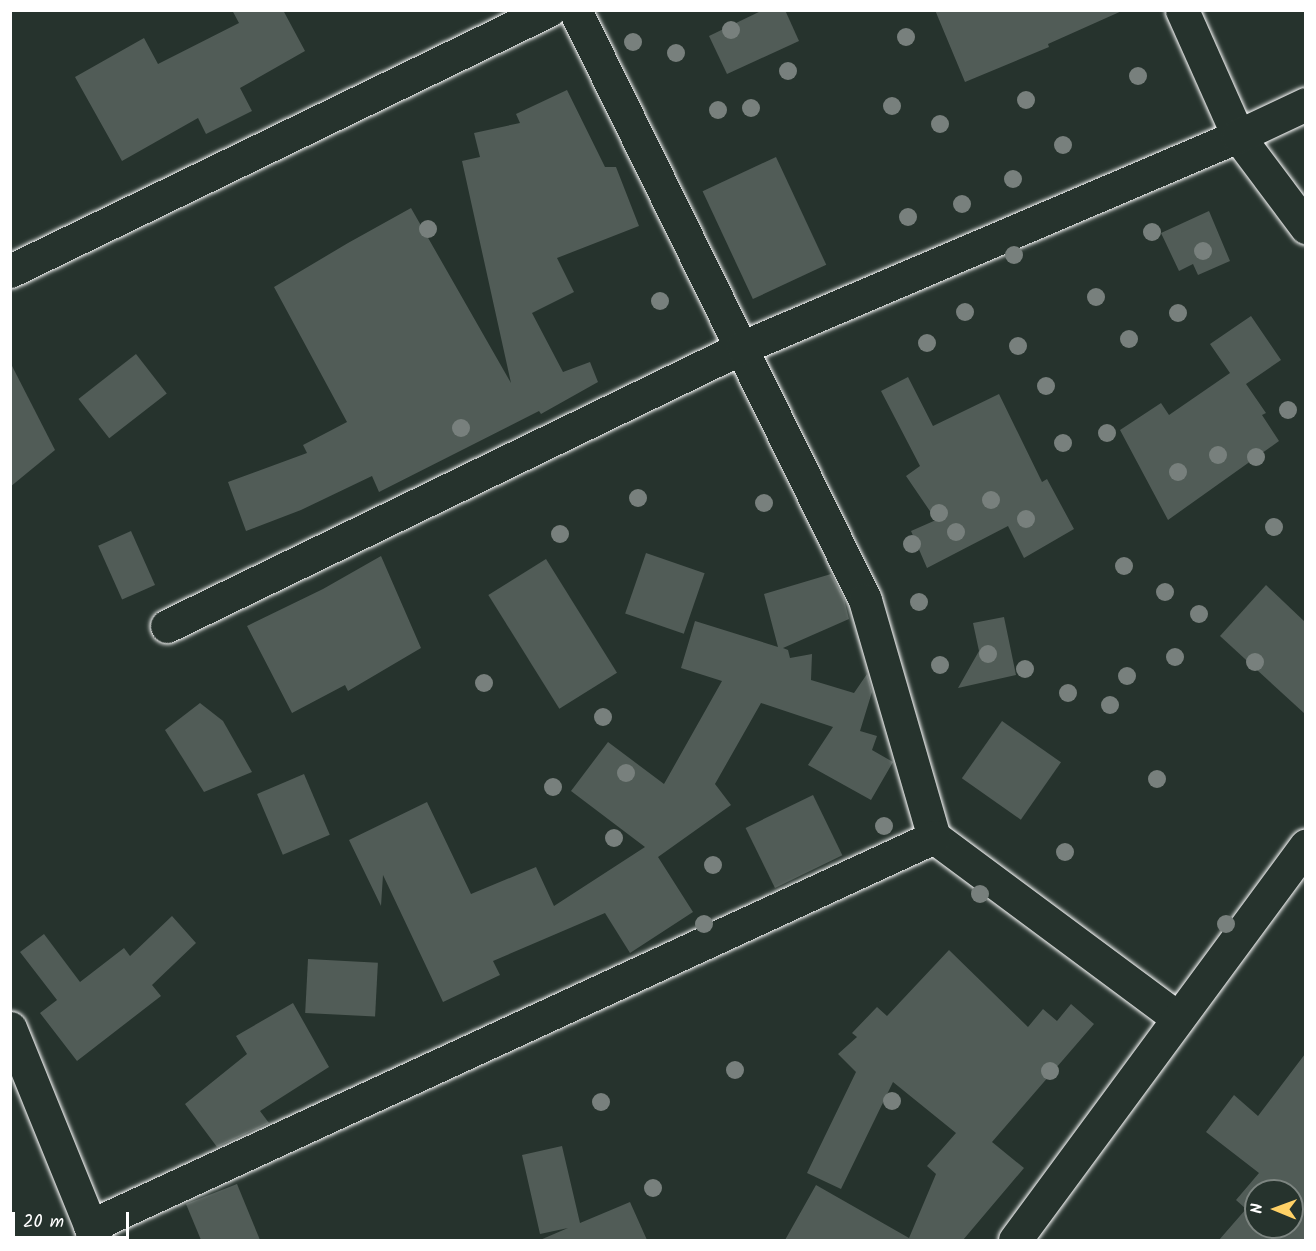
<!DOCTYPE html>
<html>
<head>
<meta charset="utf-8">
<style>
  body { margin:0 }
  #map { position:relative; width:1316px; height:1251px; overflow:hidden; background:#26332d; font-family:Kalam,sans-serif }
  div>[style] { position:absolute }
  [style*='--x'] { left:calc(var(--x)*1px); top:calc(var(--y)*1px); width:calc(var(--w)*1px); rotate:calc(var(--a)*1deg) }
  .building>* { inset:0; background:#515c57; transform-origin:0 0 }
  .roads { filter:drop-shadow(0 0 2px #fff) drop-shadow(0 0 2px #fff) }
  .minor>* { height:33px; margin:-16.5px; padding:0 16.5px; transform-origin:16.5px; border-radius:16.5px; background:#26332d }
  .trees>* { width:18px; height:18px; margin:-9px; border-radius:50%; background:#78807d }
  span { translate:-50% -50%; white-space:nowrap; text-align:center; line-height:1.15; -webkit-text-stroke:6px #26332d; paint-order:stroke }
  .frame { position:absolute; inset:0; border:12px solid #fff; pointer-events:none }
  .north { position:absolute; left:1244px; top:1179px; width:60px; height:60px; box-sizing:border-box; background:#26332d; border:2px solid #7d8581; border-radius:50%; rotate:271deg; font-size:16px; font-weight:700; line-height:24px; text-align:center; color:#fff }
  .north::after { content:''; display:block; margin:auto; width:21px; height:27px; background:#ffd166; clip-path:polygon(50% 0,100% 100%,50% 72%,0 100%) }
  .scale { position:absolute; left:12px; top:1212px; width:117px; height:27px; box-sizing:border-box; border:3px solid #fff; border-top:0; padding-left:8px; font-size:18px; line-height:21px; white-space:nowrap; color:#fff; -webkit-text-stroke:4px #26332d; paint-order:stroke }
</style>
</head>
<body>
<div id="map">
  <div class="building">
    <i style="clip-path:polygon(232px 10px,283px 10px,305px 51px,240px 88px,252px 111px,206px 134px,198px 118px,122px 161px,75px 77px,144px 38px,158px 64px,239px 23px)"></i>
    <i style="clip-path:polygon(763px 10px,785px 10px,799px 41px,727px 74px,709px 36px)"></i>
    <i style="clip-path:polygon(935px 10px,1124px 10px,1048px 44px,1049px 47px,965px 82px)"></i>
    <i style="clip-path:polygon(567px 90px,605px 167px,616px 167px,639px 226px,557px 258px,574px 292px,532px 313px,563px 372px,590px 362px,598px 382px,541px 414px,539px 411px,379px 492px,372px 476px,301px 510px,246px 531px,228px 482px,307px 453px,303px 445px,347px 422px,274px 287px,348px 243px,411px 208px,511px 383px,462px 161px,480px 157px,474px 133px,520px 123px,516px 114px)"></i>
    <i style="left:776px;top:157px;width:119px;height:81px;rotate:65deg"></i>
    <i style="clip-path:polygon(1209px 211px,1230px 261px,1198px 275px,1193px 264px,1179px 271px,1161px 233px)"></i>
    <i style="clip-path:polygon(1251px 316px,1281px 360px,1246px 384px,1266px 413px,1262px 415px,1279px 441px,1168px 520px,1120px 430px,1161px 403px,1169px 415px,1230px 373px,1210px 344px)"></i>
    <i style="left:136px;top:354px;width:50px;height:73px;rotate:52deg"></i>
    <i style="clip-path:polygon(10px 362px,55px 450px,10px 487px)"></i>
    <i style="clip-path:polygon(908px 377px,933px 426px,999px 394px,1042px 482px,1047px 479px,1074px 529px,1024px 558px,1008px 526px,927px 568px,911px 531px,936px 520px,906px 476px,920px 466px,881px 391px)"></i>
    <i style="left:131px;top:531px;width:59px;height:36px;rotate:66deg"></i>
    <i style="left:646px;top:553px;width:62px;height:64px;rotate:19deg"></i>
    <i style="clip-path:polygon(381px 556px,421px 648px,348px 691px,345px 685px,292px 713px,247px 626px,323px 589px)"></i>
    <i style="left:546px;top:559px;width:134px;height:68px;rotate:58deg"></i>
    <i style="clip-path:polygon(831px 574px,844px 599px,849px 619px,783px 648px,788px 650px,790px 658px,812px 654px,811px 680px,854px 693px,867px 674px,872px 692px,860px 731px,877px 736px,872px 750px,893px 762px,871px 800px,808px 765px,833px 727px,761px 703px,715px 784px,731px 805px,658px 857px,693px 912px,630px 953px,605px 913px,493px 961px,500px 975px,443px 1002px,383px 875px,381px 906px,349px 840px,427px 802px,471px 894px,536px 867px,554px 906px,645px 847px,571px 791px,608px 742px,664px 784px,722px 681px,681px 668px,695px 621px,778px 647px,764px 594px)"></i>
    <i style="clip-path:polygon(1266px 585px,1305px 622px,1305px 714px,1220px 636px)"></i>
    <i style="clip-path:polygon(1004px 617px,1016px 675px,958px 688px,979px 651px,973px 623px)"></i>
    <i style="clip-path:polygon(200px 703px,223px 721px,252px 772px,204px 792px,165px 730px)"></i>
    <i style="left:1002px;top:721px;width:72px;height:70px;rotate:35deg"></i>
    <i style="left:304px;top:774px;width:66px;height:51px;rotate:67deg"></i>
    <i style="left:813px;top:795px;width:67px;height:75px;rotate:64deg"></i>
    <i style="clip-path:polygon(172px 916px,196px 943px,152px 985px,161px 996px,77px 1061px,40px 1013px,57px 1000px,20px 952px,44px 934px,80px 982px,124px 948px,130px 956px)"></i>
    <i style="clip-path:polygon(949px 950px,1028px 1027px,1043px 1009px,1057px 1021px,1071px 1004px,1094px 1024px,992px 1142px,1024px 1168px,963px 1240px,785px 1240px,816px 1185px,909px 1238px,936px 1174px,927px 1166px,956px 1133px,893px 1082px,841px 1189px,807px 1173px,856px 1072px,838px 1054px,857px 1037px,852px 1033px,877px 1007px,887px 1016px)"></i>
    <i style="left:308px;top:959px;width:70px;height:54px;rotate:3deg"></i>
    <i style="clip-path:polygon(293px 1003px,329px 1067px,260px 1111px,269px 1123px,217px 1147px,185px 1104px,247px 1054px,236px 1036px)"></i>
    <i style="clip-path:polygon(evenodd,1305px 1054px,1305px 1240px,1219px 1240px,1246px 1209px,1236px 1200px,1259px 1173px,1206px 1132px,1234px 1095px,1258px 1116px,1305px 1054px,1256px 1191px,1292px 1191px,1292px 1227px,1256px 1227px,1256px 1191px)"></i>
    <i style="clip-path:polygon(562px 1146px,580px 1223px,630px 1202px,647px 1240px,540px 1240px,568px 1228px,540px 1234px,522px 1155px)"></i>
    <i style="clip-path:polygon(237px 1184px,260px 1240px,201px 1240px,186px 1204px)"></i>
  </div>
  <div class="roads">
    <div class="minor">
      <i style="--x:575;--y:10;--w:657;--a:63.82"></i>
      <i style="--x:865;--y:600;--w:247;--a:73.8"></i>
      <i style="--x:934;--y:837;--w:304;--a:36.6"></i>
      <i style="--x:1182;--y:10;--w:138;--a:66"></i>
      <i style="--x:1238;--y:136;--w:114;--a:53.2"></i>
      <i style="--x:10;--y:271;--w:599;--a:-25.84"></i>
      <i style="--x:167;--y:626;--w:640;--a:-25.84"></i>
      <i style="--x:743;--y:347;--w:538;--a:-23.09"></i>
      <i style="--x:1238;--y:136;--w:75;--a:-25.2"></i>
      <i style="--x:10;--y:1028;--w:229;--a:67.9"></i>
      <i style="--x:90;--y:1226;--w:929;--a:-24.74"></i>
      <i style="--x:1015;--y:1240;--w:490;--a:-53.6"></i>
    </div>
  </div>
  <div class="trees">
    <i style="left:731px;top:30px"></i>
    <i style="left:906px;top:37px"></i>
    <i style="left:633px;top:42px"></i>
    <i style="left:676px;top:53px"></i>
    <i style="left:788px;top:71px"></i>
    <i style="left:1138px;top:76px"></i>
    <i style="left:1026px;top:100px"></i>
    <i style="left:892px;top:106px"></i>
    <i style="left:751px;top:108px"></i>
    <i style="left:718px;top:110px"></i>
    <i style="left:940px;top:124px"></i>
    <i style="left:1063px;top:145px"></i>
    <i style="left:1013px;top:179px"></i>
    <i style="left:962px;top:204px"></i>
    <i style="left:908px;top:217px"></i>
    <i style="left:428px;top:229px"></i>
    <i style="left:1152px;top:232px"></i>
    <i style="left:1203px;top:251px"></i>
    <i style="left:1014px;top:255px"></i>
    <i style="left:1096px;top:297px"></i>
    <i style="left:660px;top:301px"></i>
    <i style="left:965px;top:312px"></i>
    <i style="left:1178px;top:313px"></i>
    <i style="left:1129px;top:339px"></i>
    <i style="left:927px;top:343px"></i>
    <i style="left:1018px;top:346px"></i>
    <i style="left:1046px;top:386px"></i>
    <i style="left:1288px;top:410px"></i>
    <i style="left:461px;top:428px"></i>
    <i style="left:1107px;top:433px"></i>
    <i style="left:1063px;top:443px"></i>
    <i style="left:1218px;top:455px"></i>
    <i style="left:1256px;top:457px"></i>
    <i style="left:1178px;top:472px"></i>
    <i style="left:638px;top:498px"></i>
    <i style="left:991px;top:500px"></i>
    <i style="left:764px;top:503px"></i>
    <i style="left:939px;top:513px"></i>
    <i style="left:1026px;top:519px"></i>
    <i style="left:1274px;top:527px"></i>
    <i style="left:956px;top:532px"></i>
    <i style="left:560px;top:534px"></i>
    <i style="left:912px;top:544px"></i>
    <i style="left:1124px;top:566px"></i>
    <i style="left:1165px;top:592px"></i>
    <i style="left:919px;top:602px"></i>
    <i style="left:1199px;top:614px"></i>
    <i style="left:988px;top:654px"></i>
    <i style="left:1175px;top:657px"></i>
    <i style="left:1255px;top:662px"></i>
    <i style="left:940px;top:665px"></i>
    <i style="left:1025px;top:669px"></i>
    <i style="left:1127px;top:676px"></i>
    <i style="left:484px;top:683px"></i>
    <i style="left:1068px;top:693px"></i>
    <i style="left:1110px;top:705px"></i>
    <i style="left:603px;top:717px"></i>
    <i style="left:626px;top:773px"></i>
    <i style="left:1157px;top:779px"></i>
    <i style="left:553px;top:787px"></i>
    <i style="left:884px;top:826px"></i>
    <i style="left:614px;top:838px"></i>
    <i style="left:1065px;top:852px"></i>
    <i style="left:713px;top:865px"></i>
    <i style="left:980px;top:894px"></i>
    <i style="left:704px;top:924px"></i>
    <i style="left:1226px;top:924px"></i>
    <i style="left:735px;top:1070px"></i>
    <i style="left:1050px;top:1071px"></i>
    <i style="left:892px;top:1101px"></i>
    <i style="left:601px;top:1102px"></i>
    <i style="left:653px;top:1188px"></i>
  </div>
  <div class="frame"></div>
  <div class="north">N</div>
  <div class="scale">20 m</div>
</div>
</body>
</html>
